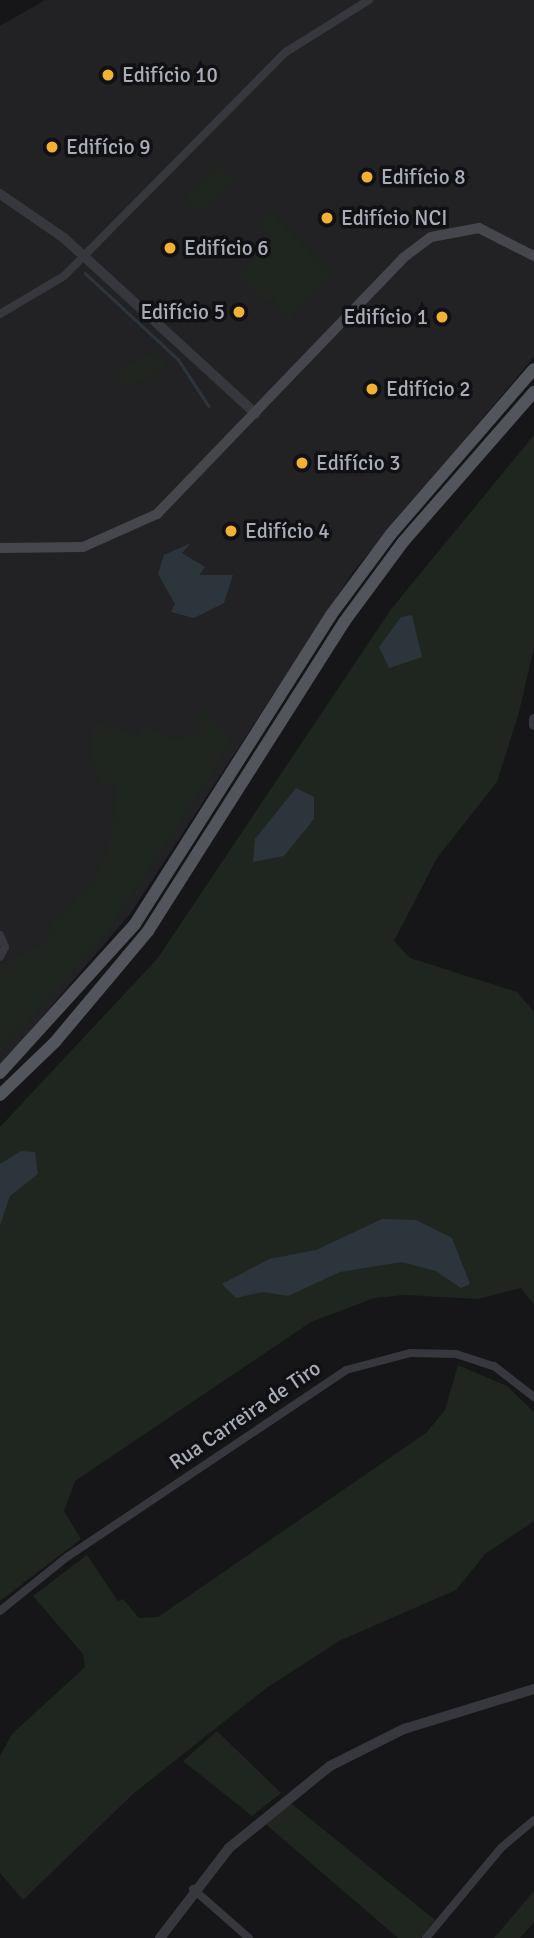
<!DOCTYPE html>
<html>
<head>
<meta charset="utf-8">
<style>
  body { margin:0 }
  #map { position:relative; width:534px; height:1938px; overflow:hidden; background:#161618; font-family:Signika,sans-serif }
  div>[style] { position:absolute }
  [style*='--x'] { left:calc(var(--x)*1px); top:calc(var(--y)*1px); width:calc(var(--w)*1px); rotate:calc(var(--a)*1deg) }
  .built>* { inset:0; background:#222225 }
  .green>* { inset:0; background:#1e261f; transform-origin:0 0 }
  .water>* { inset:0; background:#2c353c }
  .stream>* { height:2.5px; margin:-1.25px; padding:0 1.25px; transform-origin:1.25px; border-radius:1.25px; background:#2c353c }
  .minor>* { height:8px; margin:-4px; padding:0 4px; transform-origin:4px; border-radius:4px; background:#37383d }
  .tertiary>* { height:10px; margin:-5px; padding:0 5px; transform-origin:5px; border-radius:5px; background:#37383d }
  .secondary>* { height:10px; margin:-5px; padding:0 5px; transform-origin:5px; border-radius:5px; background:#45474d }
  .primary>* { height:12px; margin:-6px; padding:0 6px; transform-origin:6px; border-radius:6px; background:#53555c }
  .dots>* { width:19px; height:19px; translate:-50% -50%; box-sizing:border-box; border:4px solid #111113; border-radius:50% }
  span { translate:-50% -50%; white-space:nowrap; text-align:center; line-height:1.15; -webkit-text-stroke:7px #111113; paint-order:stroke }
  .poi-label { font-size:21px; color:#a8adb8 }
  .left { translate:0 -50%; text-align:left }
  .right { translate:-100% -50%; text-align:right }
  .street-label { font-size:21px; color:#a8adb8 }
</style>
</head>
<body>
<div id="map">
  <div class="built">
    <i style="clip-path:polygon(45px 0,534px 0,534px 357px,353px 572px,130px 914px,0 1066px,0 26px)"></i>
  </div>
  <div class="green">
    <i style="left:217px;top:164px;width:23px;height:47px;rotate:45deg"></i>
    <i style="clip-path:polygon(269px 212px,331px 273px,288px 320px,272px 297px,266px 303px,238px 276px,273px 239px,259px 225px)"></i>
    <i style="left:158px;top:351px;width:21px;height:46px;rotate:67deg"></i>
    <i style="clip-path:polygon(534px 435px,534px 647px,519px 712px,497px 782px,437px 858px,394px 941px,410px 958px,517px 992px,534px 1012px,534px 1305px,521px 1288px,478px 1299px,404px 1295px,374px 1298px,311px 1322px,75px 1481px,64px 1511px,81px 1539px,0 1601px,0 1127px,157px 959px,392px 608px)"></i>
    <i style="clip-path:polygon(202px 707px,231px 740px,201px 791px,101px 941px,0 1051px,0 967px,45px 943px,54px 919px,96px 876px,112px 836px,115px 784px,100px 785px,89px 744px,97px 721px,138px 737px,142px 727px,180px 740px,199px 731px)"></i>
    <i style="clip-path:polygon(458px 1365px,507px 1386px,534px 1412px,534px 1521px,485px 1554px,456px 1590px,339px 1641px,265px 1689px,133px 1794px,23px 1900px,0 1873px,0 1756px,12px 1734px,85px 1667px,83px 1654px,33px 1596px,87px 1555px,118px 1601px,123px 1599px,139px 1618px,158px 1617px,426px 1433px,445px 1410px)"></i>
    <i style="clip-path:polygon(217px 1731px,281px 1793px,252px 1816px,183px 1761px)"></i>
    <i style="clip-path:polygon(287px 1800px,435px 1920px,421px 1938px,398px 1938px,263px 1822px)"></i>
    <i style="clip-path:polygon(534px 1891px,534px 1922px,520px 1938px,494px 1938px)"></i>
  </div>
  <div class="water">
    <i style="clip-path:polygon(191px 543px,182px 553px,205px 567px,199px 575px,233px 575px,224px 603px,194px 618px,171px 612px,175px 604px,158px 574px,164px 555px)"></i>
    <i style="clip-path:polygon(412px 615px,422px 657px,389px 668px,379px 647px,401px 617px)"></i>
    <i style="clip-path:polygon(296px 788px,314px 797px,314px 819px,284px 856px,253px 862px,255px 839px)"></i>
    <i style="clip-path:polygon(21px 1151px,35px 1152px,38px 1174px,10px 1196px,0 1225px,0 1164px)"></i>
    <i style="clip-path:polygon(382px 1219px,416px 1220px,452px 1238px,470px 1284px,461px 1288px,436px 1271px,402px 1262px,340px 1272px,288px 1296px,263px 1292px,236px 1298px,222px 1284px,269px 1259px,316px 1250px)"></i>
  </div>
  <div class="stream">
    <i style="--x:85;--y:273;--w:127;--a:42.8"></i>
    <i style="--x:178;--y:359;--w:56;--a:56.6"></i>
  </div>
  <div class="minor">
    <i style="--x:0;--y:314;--w:74;--a:-30.7"></i>
    <i style="--x:64;--y:276;--w:315;--a:-45.3"></i>
    <i style="--x:286;--y:52;--w:98;--a:-32.1"></i>
    <i style="--x:0;--y:935;--w:13;--a:67"></i>
    <i style="--x:5;--y:947;--w:11;--a:117"></i>
    <i style="--x:0;--y:1611;--w:86;--a:-38.9"></i>
    <i style="--x:67;--y:1557;--w:336;--a:-33.8"></i>
    <i style="--x:346;--y:1370;--w:66;--a:-14.9"></i>
    <i style="--x:410;--y:1353;--w:46;--a:1.2"></i>
    <i style="--x:456;--y:1354;--w:40;--a:18"></i>
    <i style="--x:494;--y:1366;--w:51;--a:37.8"></i>
    <i style="--x:193;--y:1889;--w:74;--a:41.2"></i>
    <i style="--x:426;--y:1938;--w:117;--a:-50.2"></i>
    <i style="--x:501;--y:1848;--w:43;--a:-40.3"></i>
  </div>
  <div class="tertiary">
    <i style="--x:0;--y:194;--w:78;--a:34.5"></i>
    <i style="--x:64;--y:238;--w:260;--a:42.5"></i>
    <i style="--x:534;--y:719;--w:6;--a:90"></i>
    <i style="--x:160;--y:1938;--w:113;--a:-52.5"></i>
    <i style="--x:229;--y:1848;--w:130;--a:-39.1"></i>
    <i style="--x:330;--y:1766;--w:83;--a:-26.6"></i>
    <i style="--x:404;--y:1729;--w:136;--a:-17.1"></i>
  </div>
  <div class="secondary">
    <i style="--x:0;--y:548;--w:83;--a:-0.7"></i>
    <i style="--x:83;--y:547;--w:81;--a:-24"></i>
    <i style="--x:157;--y:514;--w:355;--a:-46.1"></i>
    <i style="--x:403;--y:258;--w:35;--a:-37"></i>
    <i style="--x:431;--y:237;--w:49;--a:-10.6"></i>
    <i style="--x:479;--y:228;--w:62;--a:27"></i>
  </div>
  <div class="primary">
    <i style="--x:0;--y:1073;--w:201;--a:-47.8"></i>
    <i style="--x:135;--y:924;--w:366;--a:-57.6"></i>
    <i style="--x:331;--y:615;--w:101;--a:-53.5"></i>
    <i style="--x:391;--y:534;--w:218;--a:-49.1"></i>
    <i style="--x:0;--y:1095;--w:76;--a:-43.9"></i>
    <i style="--x:55;--y:1042;--w:145;--a:-50"></i>
    <i style="--x:148;--y:931;--w:366;--a:-57.6"></i>
    <i style="--x:344;--y:622;--w:99;--a:-53.6"></i>
    <i style="--x:403;--y:542;--w:199;--a:-48.9"></i>
  </div>
  <div class="dots">
    <i style="left:108px;top:75px;background:#f2b134"></i>
    <i style="left:52px;top:147px;background:#f2b134"></i>
    <i style="left:367px;top:177px;background:#f2b134"></i>
    <i style="left:327px;top:218px;background:#f2b134"></i>
    <i style="left:170px;top:248px;background:#f2b134"></i>
    <i style="left:239px;top:312px;background:#f2b134"></i>
    <i style="left:442px;top:317px;background:#f2b134"></i>
    <i style="left:372px;top:389px;background:#f2b134"></i>
    <i style="left:302px;top:463px;background:#f2b134"></i>
    <i style="left:231px;top:531px;background:#f2b134"></i>
  </div>
  <div class="poi-label">
    <span class="left" style="left:122px;top:75px">Edifício 10</span>
    <span class="left" style="left:66px;top:147px">Edifício 9</span>
    <span class="left" style="left:381px;top:177px">Edifício 8</span>
    <span class="left" style="left:341px;top:218px">Edifício NCI</span>
    <span class="left" style="left:184px;top:248px">Edifício 6</span>
    <span class="right" style="left:225px;top:312px">Edifício 5</span>
    <span class="right" style="left:428px;top:317px">Edifício 1</span>
    <span class="left" style="left:386px;top:389px">Edifício 2</span>
    <span class="left" style="left:316px;top:463px">Edifício 3</span>
    <span class="left" style="left:245px;top:531px">Edifício 4</span>
  </div>
  <div class="street-label">
    <span style="left:245px;top:1415px;rotate:-34deg">Rua Carreira de Tiro</span>
  </div>
</div>
</body>
</html>
